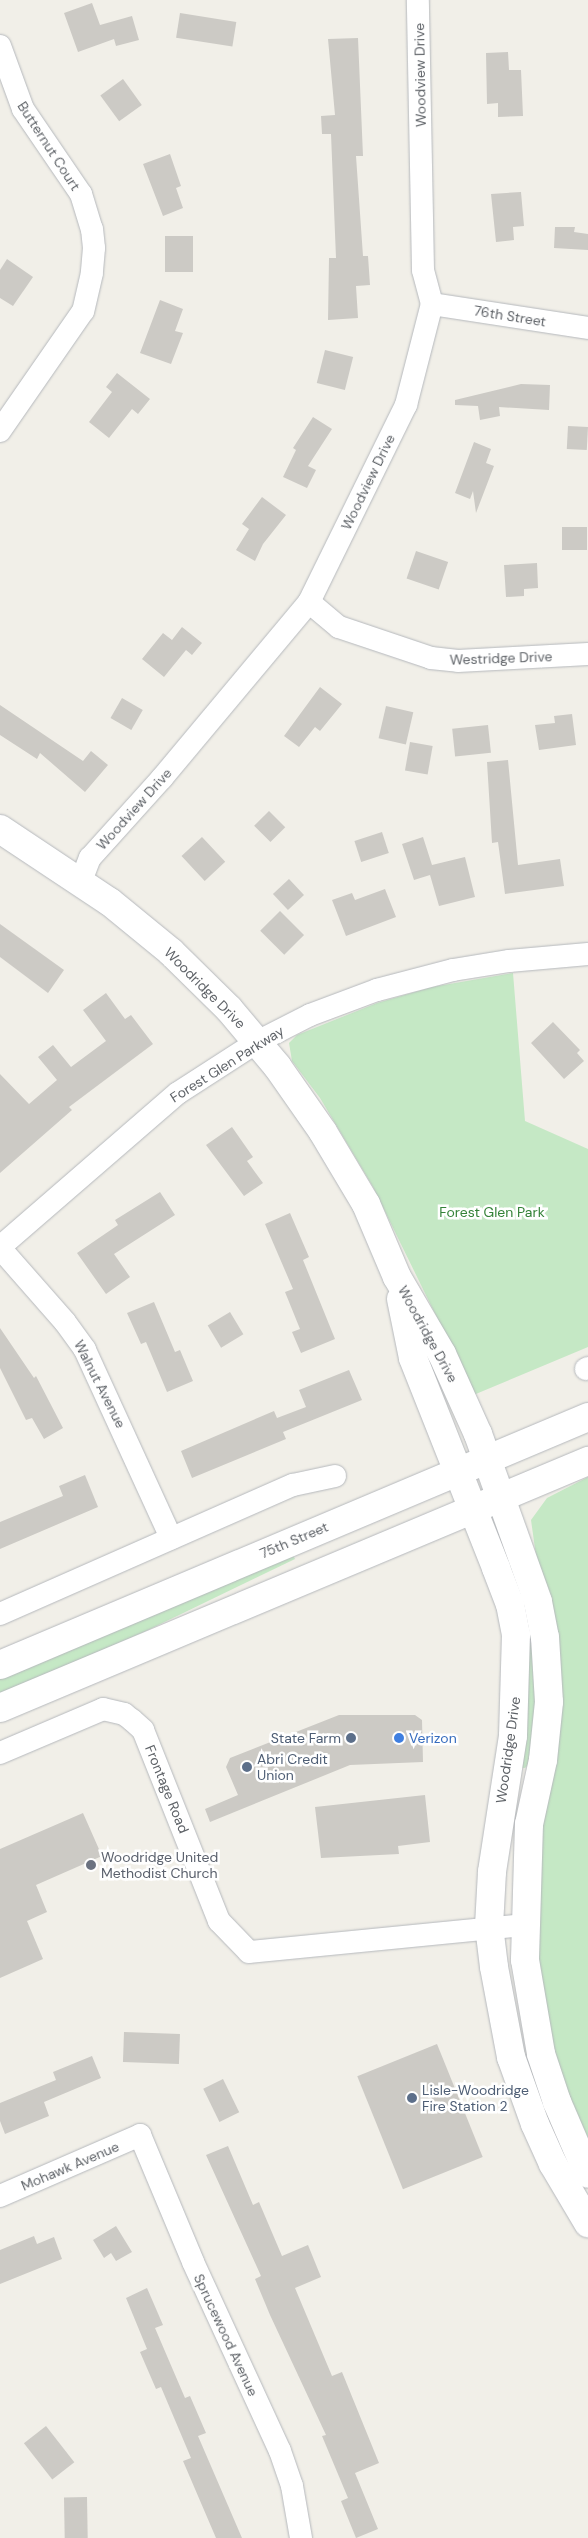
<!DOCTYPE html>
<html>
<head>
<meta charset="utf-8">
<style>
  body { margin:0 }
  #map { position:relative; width:588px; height:2538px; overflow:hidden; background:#f1efe8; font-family:"DM Sans",sans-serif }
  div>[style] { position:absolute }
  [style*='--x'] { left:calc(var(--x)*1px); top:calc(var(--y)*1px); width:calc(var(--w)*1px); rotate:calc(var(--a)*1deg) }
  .green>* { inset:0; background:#c5e8c5 }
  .building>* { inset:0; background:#cccac5; transform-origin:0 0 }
  .roads { filter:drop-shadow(0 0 1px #b5b8bc) drop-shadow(0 0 1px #b5b8bc) }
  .street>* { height:22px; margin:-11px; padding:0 11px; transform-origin:11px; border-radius:11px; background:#fff }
  .secondary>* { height:28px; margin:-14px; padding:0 14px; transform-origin:14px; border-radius:14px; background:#fff }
  .dots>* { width:14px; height:14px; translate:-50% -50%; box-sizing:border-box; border:2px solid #fff; border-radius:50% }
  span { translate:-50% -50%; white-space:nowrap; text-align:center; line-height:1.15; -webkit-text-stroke:5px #fff; paint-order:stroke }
  .street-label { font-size:14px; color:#5f6368 }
  .park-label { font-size:14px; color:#348238 }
  .service-label { font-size:14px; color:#4e5e75 }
  .right { translate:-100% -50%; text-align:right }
  .left { translate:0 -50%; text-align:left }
  .shop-label { font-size:14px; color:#366cbe }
  .worship-label { font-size:14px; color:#5b616d }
</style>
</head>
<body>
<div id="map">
  <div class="green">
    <i style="clip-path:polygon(513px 973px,525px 1121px,588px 1149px,588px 1347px,471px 1396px,444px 1332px,373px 1187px,320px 1098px,292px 1061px,289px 1043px,297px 1035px,377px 1003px,432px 987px)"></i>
    <i style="clip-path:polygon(588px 1477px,588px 2154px,566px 2106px,535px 1968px,534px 1878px,560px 1727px,531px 1520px,547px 1498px)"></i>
    <i style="clip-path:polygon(292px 1553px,295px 1559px,144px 1632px,0 1694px,0 1675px)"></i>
    <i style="clip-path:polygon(520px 1598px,541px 1690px,528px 1765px,525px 1768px,522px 1768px)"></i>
  </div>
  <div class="building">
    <i style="clip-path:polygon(92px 3px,100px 25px,132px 16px,139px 40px,116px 46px,114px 39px,78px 52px,64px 13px)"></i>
    <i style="left:180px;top:13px;width:57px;height:25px;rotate:9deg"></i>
    <i style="clip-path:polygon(358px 38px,363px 156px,356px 156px,363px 256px,368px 256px,370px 285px,356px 286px,358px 318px,328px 320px,329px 258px,336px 258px,331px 134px,322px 134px,321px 116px,335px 115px,328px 39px)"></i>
    <i style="clip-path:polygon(508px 52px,509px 70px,521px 70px,523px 116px,498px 117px,498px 103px,487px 104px,486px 53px)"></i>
    <i style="left:123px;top:79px;width:32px;height:28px;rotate:54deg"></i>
    <i style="clip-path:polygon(170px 154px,181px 186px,176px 188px,183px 208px,163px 216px,143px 164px)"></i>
    <i style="clip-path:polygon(521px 192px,524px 226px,513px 227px,514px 240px,496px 242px,491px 194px)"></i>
    <i style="clip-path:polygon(555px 227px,575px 227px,574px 232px,588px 234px,588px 250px,554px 248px)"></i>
    <i style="left:165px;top:236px;width:28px;height:36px"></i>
    <i style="clip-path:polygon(7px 259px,33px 277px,13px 306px,0 298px,0 270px)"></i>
    <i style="clip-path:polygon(160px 300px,183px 309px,175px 331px,183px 333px,171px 364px,140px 353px)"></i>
    <i style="left:325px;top:350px;width:29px;height:34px;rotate:14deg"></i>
    <i style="clip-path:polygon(117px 373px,150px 399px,138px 414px,132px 409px,109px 438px,89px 422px,112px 392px,106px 387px)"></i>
    <i style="clip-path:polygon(521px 384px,550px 385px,549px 410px,499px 407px,500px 416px,480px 420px,478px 406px,455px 405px,455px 400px)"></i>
    <i style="clip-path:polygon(313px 417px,332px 429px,308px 466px,316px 470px,307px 488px,283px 477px,296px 450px,293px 448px)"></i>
    <i style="left:568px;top:426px;width:20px;height:23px;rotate:3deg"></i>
    <i style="clip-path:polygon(474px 442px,491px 449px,486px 463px,494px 466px,476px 513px,473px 491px,470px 499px,455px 493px)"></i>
    <i style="clip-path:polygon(262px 497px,286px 515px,263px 544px,255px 561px,236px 550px,249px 529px,242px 524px)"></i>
    <i style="left:587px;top:527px;width:23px;height:25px;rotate:90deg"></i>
    <i style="left:416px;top:551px;width:34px;height:29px;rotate:19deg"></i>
    <i style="clip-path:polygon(537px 563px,538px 588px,524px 589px,524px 596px,506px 597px,504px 565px)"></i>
    <i style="clip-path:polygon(182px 627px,202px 643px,192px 655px,186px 650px,164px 677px,142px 659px,163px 633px,172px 640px)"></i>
    <i style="clip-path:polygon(320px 687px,342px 704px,320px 731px,315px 727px,299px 747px,284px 736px)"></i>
    <i style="left:122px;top:698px;width:24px;height:23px;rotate:30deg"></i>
    <i style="clip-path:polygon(0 705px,83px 761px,91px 751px,108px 765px,85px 792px,40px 753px,37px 759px,0 735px)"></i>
    <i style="left:386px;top:706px;width:28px;height:33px;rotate:13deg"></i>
    <i style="clip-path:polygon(572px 714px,576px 745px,539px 750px,535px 725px,555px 723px,554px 716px)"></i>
    <i style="left:488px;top:725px;width:28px;height:36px;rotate:84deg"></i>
    <i style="left:410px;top:742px;width:23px;height:29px;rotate:10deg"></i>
    <i style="clip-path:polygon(508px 760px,518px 865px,560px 859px,564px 886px,505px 894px,498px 842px,492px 843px,487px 762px)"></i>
    <i style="left:269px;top:811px;width:23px;height:21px;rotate:45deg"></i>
    <i style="left:382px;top:832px;width:22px;height:29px;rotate:72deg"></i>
    <i style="left:202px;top:837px;width:34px;height:28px;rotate:47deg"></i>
    <i style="clip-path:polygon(423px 837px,432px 865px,465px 857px,475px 897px,439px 906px,430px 875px,414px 880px,402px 844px)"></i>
    <i style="left:289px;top:879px;width:22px;height:22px;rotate:47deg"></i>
    <i style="clip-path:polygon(385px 889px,396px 917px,346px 936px,332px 900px,352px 893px,355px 900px)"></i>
    <i style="left:280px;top:911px;width:34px;height:28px;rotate:45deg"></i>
    <i style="clip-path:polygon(0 924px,64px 970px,48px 993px,0 957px)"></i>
    <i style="clip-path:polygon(106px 993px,125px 1019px,131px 1015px,153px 1044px,69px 1107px,72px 1110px,0 1173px,0 1074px,29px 1104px,57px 1080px,38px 1057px,53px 1045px,71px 1067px,106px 1041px,83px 1010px)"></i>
    <i style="clip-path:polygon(553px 1022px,580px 1050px,577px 1053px,584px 1061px,564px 1079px,531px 1043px)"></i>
    <i style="clip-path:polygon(232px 1127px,253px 1157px,247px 1161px,263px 1183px,244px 1196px,206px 1145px)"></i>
    <i style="clip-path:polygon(160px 1192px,175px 1215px,114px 1254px,130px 1277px,106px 1294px,77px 1253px,118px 1225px,115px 1220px)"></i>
    <i style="clip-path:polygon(290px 1213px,309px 1257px,303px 1260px,335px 1339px,301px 1353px,292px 1332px,300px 1329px,285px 1292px,293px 1289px,265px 1224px)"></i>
    <i style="clip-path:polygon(154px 1302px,175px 1352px,180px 1350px,193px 1381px,167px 1392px,146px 1342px,141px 1344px,127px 1313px)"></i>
    <i style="left:230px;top:1312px;width:26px;height:26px;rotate:59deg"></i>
    <i style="clip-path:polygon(0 1328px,34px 1378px,36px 1376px,63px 1428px,44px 1439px,32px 1418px,26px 1420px,0 1368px)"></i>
    <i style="clip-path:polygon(349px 1370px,362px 1400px,283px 1432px,286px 1439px,192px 1478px,181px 1451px,274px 1411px,277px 1418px,306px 1407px,299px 1390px)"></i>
    <i style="clip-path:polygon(85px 1475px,98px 1507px,0 1549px,0 1522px,63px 1496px,59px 1486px)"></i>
    <i style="clip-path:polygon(339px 1715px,415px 1715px,422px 1720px,423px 1762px,350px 1765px,210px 1822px,205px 1809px,238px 1795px,226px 1767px,230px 1758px)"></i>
    <i style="clip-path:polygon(425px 1795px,430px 1842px,398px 1846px,399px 1854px,321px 1858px,315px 1807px)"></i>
    <i style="clip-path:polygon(83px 1813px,102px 1856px,36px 1885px,47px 1912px,27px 1921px,43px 1959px,0 1978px,0 1849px)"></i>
    <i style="left:124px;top:2032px;width:56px;height:30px;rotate:2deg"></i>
    <i style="left:437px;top:2044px;width:122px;height:86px;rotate:68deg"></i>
    <i style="clip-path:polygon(92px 2056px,101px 2078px,44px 2102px,49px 2116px,5px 2134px,0 2121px,0 2103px,56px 2080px,53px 2072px)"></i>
    <i style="left:223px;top:2079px;width:37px;height:22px;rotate:64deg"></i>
    <i style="clip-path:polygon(228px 2146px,253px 2205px,259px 2202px,282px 2256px,308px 2245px,321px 2277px,295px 2288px,332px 2376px,342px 2372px,379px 2463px,355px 2473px,378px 2529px,356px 2538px,341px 2501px,348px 2498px,322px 2436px,326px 2435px,270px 2315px,255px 2279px,261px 2276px,206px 2155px)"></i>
    <i style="clip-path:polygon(116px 2226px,132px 2252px,116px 2261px,111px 2253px,104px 2258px,93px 2240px)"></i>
    <i style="clip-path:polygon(34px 2236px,37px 2244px,54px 2237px,62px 2259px,0 2284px,0 2250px)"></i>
    <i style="clip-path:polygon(147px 2288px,163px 2325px,155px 2328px,185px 2398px,190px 2396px,206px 2433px,198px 2436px,242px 2538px,216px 2538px,183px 2461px,191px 2458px,161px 2387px,156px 2389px,140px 2352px,147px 2349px,126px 2298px)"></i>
    <i style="left:46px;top:2426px;width:46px;height:28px;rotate:52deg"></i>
    <i style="left:87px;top:2497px;width:41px;height:23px;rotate:89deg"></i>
  </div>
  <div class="roads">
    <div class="street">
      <i style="--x:0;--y:46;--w:67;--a:69.9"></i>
      <i style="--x:23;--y:109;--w:103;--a:55.7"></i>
      <i style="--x:81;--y:194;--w:37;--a:73"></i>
      <i style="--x:92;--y:229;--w:19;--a:84"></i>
      <i style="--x:94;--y:248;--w:25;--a:95"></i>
      <i style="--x:92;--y:273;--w:39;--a:103"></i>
      <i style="--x:83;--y:311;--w:146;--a:124.7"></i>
      <i style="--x:432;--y:304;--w:158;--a:8.7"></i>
      <i style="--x:309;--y:602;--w:39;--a:40"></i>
      <i style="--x:339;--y:627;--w:97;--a:18.6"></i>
      <i style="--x:431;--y:658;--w:27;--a:6"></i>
      <i style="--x:458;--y:661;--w:130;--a:-3.1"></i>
      <i style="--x:81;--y:881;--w:25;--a:-69"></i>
      <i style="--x:90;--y:858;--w:108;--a:-48"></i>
      <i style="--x:162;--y:778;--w:229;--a:-50.1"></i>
      <i style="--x:309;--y:602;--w:220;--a:-63.8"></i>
      <i style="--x:406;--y:405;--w:104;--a:-75.6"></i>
      <i style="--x:432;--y:304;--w:35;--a:-105"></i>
      <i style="--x:423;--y:270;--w:270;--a:-91.1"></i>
      <i style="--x:0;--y:1247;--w:235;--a:-40.9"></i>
      <i style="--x:178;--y:1093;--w:94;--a:-32.8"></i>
      <i style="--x:257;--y:1042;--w:59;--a:-27"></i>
      <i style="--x:310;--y:1015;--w:72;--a:-20.5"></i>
      <i style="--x:377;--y:990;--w:79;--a:-14.7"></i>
      <i style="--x:453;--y:970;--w:57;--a:-9.1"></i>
      <i style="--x:509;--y:961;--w:79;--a:-5.1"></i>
      <i style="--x:0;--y:1248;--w:98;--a:48.7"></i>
      <i style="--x:65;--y:1322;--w:34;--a:54"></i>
      <i style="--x:85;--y:1350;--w:207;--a:65.4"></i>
      <i style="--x:586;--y:1369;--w:2;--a:-27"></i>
      <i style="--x:0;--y:1614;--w:320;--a:-23.8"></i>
      <i style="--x:293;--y:1485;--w:43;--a:-12.1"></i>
      <i style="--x:0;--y:1753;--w:112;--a:-23.1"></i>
      <i style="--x:103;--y:1709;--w:22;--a:13"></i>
      <i style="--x:124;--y:1714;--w:10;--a:37"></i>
      <i style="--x:132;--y:1720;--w:15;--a:42"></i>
      <i style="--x:143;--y:1730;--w:206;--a:68.3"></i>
      <i style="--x:219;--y:1921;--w:43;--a:45.9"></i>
      <i style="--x:249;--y:1952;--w:277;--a:-5.6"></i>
      <i style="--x:0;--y:2196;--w:153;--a:-23.5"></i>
      <i style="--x:140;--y:2135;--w:138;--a:67.3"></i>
      <i style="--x:193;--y:2262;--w:208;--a:65.3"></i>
      <i style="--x:280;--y:2451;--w:37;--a:71"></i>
      <i style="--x:292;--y:2486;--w:53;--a:80.2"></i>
    </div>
    <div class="secondary">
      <i style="--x:0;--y:829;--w:132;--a:33.6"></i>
      <i style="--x:110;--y:902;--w:79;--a:39.3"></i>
      <i style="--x:171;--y:952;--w:81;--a:44.5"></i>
      <i style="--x:229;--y:1009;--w:75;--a:49.9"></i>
      <i style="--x:277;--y:1066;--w:80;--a:55.1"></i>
      <i style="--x:323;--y:1132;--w:84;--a:59.2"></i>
      <i style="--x:366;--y:1204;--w:79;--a:67"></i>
      <i style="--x:397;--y:1277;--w:89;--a:59.7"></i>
      <i style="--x:442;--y:1354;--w:88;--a:65.8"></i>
      <i style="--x:478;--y:1434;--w:178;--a:70.3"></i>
      <i style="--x:538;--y:1602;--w:36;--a:79"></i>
      <i style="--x:545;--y:1637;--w:65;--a:86.5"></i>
      <i style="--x:549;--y:1702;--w:58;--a:95.9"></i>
      <i style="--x:543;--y:1760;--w:66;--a:102.3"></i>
      <i style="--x:529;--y:1824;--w:136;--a:91.7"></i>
      <i style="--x:525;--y:1960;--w:95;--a:80.3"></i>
      <i style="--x:541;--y:2054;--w:51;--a:71.6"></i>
      <i style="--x:557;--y:2102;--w:78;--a:66.7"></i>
      <i style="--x:401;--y:1299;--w:60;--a:78.5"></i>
      <i style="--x:413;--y:1358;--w:226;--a:68.4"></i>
      <i style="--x:496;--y:1568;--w:39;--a:69"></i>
      <i style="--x:510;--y:1604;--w:31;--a:79"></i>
      <i style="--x:516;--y:1634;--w:102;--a:91.7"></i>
      <i style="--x:513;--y:1736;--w:138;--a:98.8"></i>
      <i style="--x:492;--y:1872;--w:54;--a:93.2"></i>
      <i style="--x:489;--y:1926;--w:41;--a:83"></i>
      <i style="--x:494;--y:1967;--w:92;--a:79.3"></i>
      <i style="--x:511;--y:2057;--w:71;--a:70.3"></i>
      <i style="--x:535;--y:2124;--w:44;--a:65.8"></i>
      <i style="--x:553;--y:2164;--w:69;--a:59.3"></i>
      <i style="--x:0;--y:1665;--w:638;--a:-22.87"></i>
      <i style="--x:0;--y:1708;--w:638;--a:-22.79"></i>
    </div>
  </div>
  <div class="dots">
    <i style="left:351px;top:1738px;background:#5c6f8a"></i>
    <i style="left:399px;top:1738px;background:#3f7fe0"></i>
    <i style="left:247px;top:1767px;background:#5c6f8a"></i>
    <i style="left:91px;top:1865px;background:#6b7280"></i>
    <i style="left:412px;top:2098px;background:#5c6f8a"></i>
  </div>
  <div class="street-label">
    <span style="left:420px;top:75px;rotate:-91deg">Woodview Drive</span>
    <span style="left:49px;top:146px;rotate:57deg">Butternut Court</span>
    <span style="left:510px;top:316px;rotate:9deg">76th Street</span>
    <span style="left:368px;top:482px;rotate:-64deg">Woodview Drive</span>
    <span style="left:501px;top:658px;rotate:-2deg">Westridge Drive</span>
    <span style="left:134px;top:809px;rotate:-48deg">Woodview Drive</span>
    <span style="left:205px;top:988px;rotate:45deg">Woodridge Drive</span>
    <span style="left:227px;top:1064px;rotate:-32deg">Forest Glen Parkway</span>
    <span style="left:428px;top:1334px;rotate:61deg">Woodridge Drive</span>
    <span style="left:100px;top:1384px;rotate:63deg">Walnut Avenue</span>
    <span style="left:294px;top:1540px;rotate:-23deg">75th Street</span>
    <span style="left:508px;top:1750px;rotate:-82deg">Woodridge Drive</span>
    <span style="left:167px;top:1789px;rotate:68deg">Frontage Road</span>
    <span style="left:70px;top:2166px;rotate:-23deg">Mohawk Avenue</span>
    <span style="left:226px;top:2335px;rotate:65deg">Sprucewood Avenue</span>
  </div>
  <div class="park-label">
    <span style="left:492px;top:1212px">Forest Glen Park</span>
  </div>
  <div class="service-label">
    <span class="right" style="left:341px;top:1738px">State Farm</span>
    <span class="left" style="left:257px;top:1767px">Abri Credit<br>Union</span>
    <span class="left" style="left:422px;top:2098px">Lisle-Woodridge<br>Fire Station 2</span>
  </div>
  <div class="shop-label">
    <span class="left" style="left:409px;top:1738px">Verizon</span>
  </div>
  <div class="worship-label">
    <span class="left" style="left:101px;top:1865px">Woodridge United<br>Methodist Church</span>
  </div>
</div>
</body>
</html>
